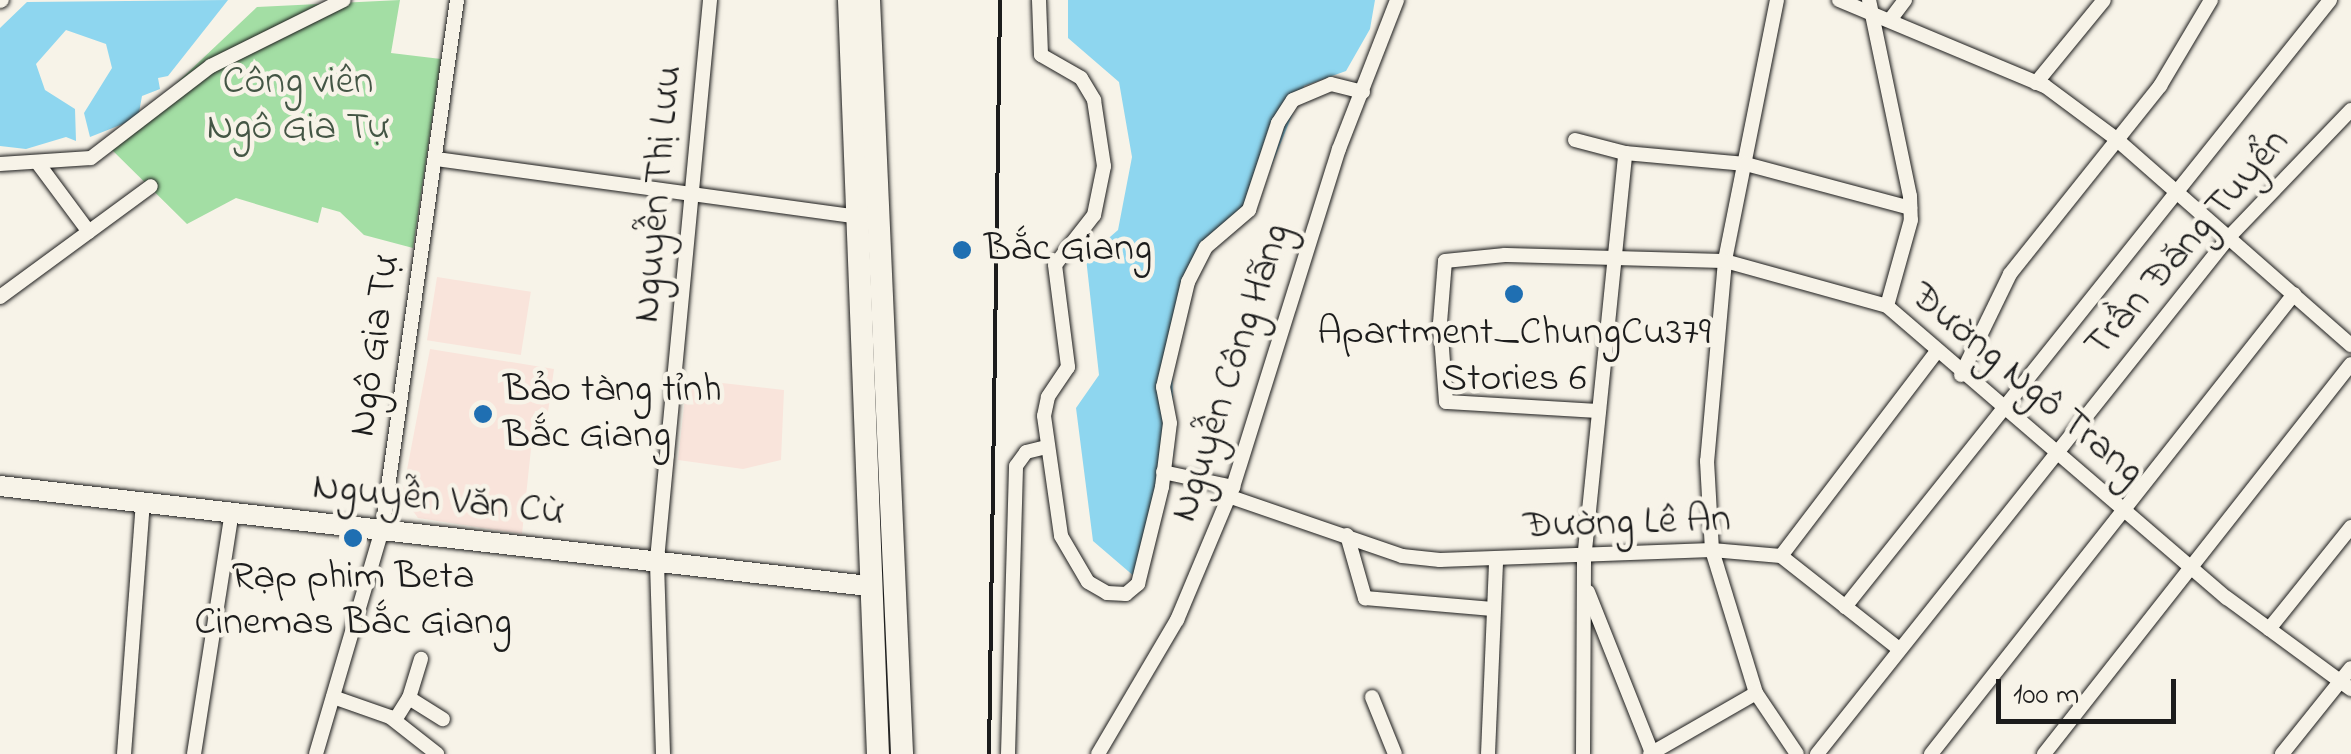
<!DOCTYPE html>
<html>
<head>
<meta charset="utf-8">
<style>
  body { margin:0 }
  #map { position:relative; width:2351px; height:754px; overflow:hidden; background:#f7f3e8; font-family:"Indie Flower",sans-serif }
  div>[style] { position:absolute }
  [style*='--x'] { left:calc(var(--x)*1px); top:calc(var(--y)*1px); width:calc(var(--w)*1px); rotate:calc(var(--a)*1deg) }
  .built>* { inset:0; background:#f9e4db; transform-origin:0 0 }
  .green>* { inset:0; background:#a3dea4 }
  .water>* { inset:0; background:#8ed6ef }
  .roads { filter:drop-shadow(0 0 2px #1c1c1c) drop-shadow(0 0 2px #1c1c1c) }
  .street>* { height:14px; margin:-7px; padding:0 7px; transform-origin:7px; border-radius:7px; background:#f7f3e8 }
  .secondary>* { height:20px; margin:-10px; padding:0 10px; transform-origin:10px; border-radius:10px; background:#f7f3e8 }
  .primary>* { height:22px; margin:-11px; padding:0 11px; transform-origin:11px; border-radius:11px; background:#f7f3e8 }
  .rail>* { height:4px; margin:-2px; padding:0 2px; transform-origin:2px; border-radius:2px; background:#1c1c1c }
  .dots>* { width:28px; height:28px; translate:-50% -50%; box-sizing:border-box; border:5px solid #f7f3e8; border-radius:50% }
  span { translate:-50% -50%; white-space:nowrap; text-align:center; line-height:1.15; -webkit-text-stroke:9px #f7f3e8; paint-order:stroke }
  .park-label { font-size:40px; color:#445645 }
  .street-label { font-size:40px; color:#1c1c1c }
  .poi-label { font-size:40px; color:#1c1c1c }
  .left { translate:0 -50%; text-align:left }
  .scale { position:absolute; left:1996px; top:679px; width:180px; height:45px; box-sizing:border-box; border:5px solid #1c1c1c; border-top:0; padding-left:12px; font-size:30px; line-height:35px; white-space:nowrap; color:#1c1c1c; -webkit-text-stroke:8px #f7f3e8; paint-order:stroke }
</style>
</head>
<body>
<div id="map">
  <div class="built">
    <i style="left:437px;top:277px;width:95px;height:64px;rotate:9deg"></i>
    <i style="clip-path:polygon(430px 349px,554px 369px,548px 412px,535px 411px,522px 534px,418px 518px,402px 496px)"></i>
    <i style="clip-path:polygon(687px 379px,784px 390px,781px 460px,743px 469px,678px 460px)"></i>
  </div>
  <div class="green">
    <i style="clip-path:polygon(400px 0,391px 53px,441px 59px,413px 248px,364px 235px,340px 212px,322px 207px,318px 223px,236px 198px,187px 224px,109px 147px,257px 7px)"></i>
  </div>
  <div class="water">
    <i style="clip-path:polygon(228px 0,168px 76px,158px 78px,160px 89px,142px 96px,138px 118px,90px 137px,84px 113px,112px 68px,106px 44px,66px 30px,36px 64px,45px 90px,75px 109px,76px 141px,66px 137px,26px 149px,0 146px,0 28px,27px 2px)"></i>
    <i style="clip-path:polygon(1068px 0,1375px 0,1370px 29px,1346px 71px,1304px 86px,1257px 201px,1205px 248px,1172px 359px,1174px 451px,1147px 569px,1135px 577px,1093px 541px,1076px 408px,1099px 375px,1086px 258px,1118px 230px,1132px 157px,1119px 82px,1068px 38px)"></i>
  </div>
  <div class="roads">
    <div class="street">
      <i style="--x:1039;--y:0;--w:55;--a:87.9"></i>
      <i style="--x:1041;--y:55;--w:46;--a:29.9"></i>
      <i style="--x:1081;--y:78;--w:26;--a:59"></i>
      <i style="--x:1094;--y:100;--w:67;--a:81.4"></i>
      <i style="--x:1104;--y:166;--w:50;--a:101.5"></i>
      <i style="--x:1094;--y:215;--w:63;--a:128"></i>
      <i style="--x:1055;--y:265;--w:103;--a:82.7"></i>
      <i style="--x:1068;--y:367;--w:36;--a:124"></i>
      <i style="--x:1048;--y:397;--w:19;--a:102"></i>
      <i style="--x:1044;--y:416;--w:121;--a:81.9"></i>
      <i style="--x:1061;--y:536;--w:53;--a:59.6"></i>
      <i style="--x:1088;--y:582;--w:22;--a:30"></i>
      <i style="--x:1107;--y:593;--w:19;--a:3"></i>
      <i style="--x:1126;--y:594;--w:16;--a:-40"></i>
      <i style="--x:1138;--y:584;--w:100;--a:-76.1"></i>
      <i style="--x:1162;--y:487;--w:64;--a:-82.9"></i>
      <i style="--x:1170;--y:423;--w:37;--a:-101"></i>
      <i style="--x:1163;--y:387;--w:108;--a:-76.6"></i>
      <i style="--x:1188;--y:282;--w:39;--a:-63"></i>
      <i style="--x:1206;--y:247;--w:57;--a:-40.7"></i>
      <i style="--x:1249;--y:210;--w:92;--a:-71.6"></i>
      <i style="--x:1278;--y:123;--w:27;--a:-57"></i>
      <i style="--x:1293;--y:100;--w:41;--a:-22.8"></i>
      <i style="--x:1331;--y:84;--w:33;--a:14"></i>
      <i style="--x:1777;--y:0;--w:266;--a:101.3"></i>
      <i style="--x:1725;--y:261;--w:201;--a:95.1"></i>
      <i style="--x:1707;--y:461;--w:89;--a:86.8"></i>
      <i style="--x:1712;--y:550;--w:150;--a:72.9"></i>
      <i style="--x:1756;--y:693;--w:73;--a:56.1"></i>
      <i style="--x:1839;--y:0;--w:223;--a:22.7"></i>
      <i style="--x:2045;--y:86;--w:87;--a:36.6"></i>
      <i style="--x:2115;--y:138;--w:314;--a:41.3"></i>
      <i style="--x:1869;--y:0;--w:200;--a:78.2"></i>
      <i style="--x:1910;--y:196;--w:24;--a:88"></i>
      <i style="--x:1911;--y:220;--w:89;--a:105.6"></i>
      <i style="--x:0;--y:1;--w:2;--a:-27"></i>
      <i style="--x:1890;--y:20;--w:25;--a:-53"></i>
      <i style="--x:2036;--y:83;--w:107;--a:-50.7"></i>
      <i style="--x:1575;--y:140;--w:52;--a:14.6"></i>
      <i style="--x:1625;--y:153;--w:121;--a:5.2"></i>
      <i style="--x:1746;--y:164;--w:170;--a:15"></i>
      <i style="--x:436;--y:159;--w:425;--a:7.8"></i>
      <i style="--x:37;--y:162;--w:87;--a:53.4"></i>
      <i style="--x:0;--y:164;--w:91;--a:-3.8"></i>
      <i style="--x:91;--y:158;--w:151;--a:-37.5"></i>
      <i style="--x:211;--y:66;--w:148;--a:-26.4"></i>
      <i style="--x:0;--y:297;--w:187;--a:-36.3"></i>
      <i style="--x:1961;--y:375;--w:112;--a:-64.1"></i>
      <i style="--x:2010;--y:274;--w:241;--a:-51.4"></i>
      <i style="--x:2160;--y:86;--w:100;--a:-59.3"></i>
      <i style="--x:1599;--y:411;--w:153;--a:-176.6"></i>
      <i style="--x:1446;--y:402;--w:79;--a:-94.3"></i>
      <i style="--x:1440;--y:323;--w:62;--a:-85.4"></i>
      <i style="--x:1445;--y:261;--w:60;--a:-5.7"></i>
      <i style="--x:1505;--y:255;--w:220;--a:1.6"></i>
      <i style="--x:1725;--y:261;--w:168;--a:15.5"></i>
      <i style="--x:1887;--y:306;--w:448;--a:40.7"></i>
      <i style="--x:2227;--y:598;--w:154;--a:36.3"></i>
      <i style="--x:1163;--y:472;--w:72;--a:12.1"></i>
      <i style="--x:1228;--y:496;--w:184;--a:19"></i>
      <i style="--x:1402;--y:556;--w:38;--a:6"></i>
      <i style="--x:1440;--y:560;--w:272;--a:-2.1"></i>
      <i style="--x:1712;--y:550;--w:69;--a:5"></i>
      <i style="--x:1781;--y:556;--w:258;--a:-52.7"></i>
      <i style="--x:1347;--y:535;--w:66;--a:74.1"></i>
      <i style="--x:1365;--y:598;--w:128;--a:4.9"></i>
      <i style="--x:1781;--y:556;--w:149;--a:38.2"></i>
      <i style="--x:1588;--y:592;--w:173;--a:68.3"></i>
      <i style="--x:1845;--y:607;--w:777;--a:-51.37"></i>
      <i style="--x:2269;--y:629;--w:131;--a:-51.2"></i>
      <i style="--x:333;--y:697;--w:60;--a:19.3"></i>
      <i style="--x:390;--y:717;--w:60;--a:38.2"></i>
      <i style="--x:1372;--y:697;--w:61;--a:68"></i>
      <i style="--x:409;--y:698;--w:41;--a:-72.9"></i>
      <i style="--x:395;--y:720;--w:26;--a:-58"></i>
      <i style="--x:409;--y:698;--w:40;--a:32"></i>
      <i style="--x:124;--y:754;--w:253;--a:-85.7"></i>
      <i style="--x:194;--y:754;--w:245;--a:-81.1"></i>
      <i style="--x:316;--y:754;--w:234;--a:-73.6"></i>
      <i style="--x:382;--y:530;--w:535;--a:-81.95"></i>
      <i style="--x:663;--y:754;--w:194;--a:-91.8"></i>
      <i style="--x:657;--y:560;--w:563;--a:-84.59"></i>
      <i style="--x:1008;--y:754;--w:288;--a:-88.4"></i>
      <i style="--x:1016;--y:466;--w:17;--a:-54"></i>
      <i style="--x:1026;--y:452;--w:21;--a:-14"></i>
      <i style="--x:1098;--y:754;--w:156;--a:-59.5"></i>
      <i style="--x:1177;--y:620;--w:144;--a:-67.2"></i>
      <i style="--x:1233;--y:487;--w:354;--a:-72.6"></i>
      <i style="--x:1339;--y:149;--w:160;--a:-68.7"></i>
      <i style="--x:1488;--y:754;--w:193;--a:-87.6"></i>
      <i style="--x:1583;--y:754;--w:194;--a:-89.7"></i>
      <i style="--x:1584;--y:560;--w:409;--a:-84.2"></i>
      <i style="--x:1650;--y:754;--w:122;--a:-29.9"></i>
      <i style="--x:1817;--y:754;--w:661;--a:-51.45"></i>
      <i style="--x:2229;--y:237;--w:176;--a:-46.2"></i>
      <i style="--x:1931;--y:754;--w:586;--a:-51.72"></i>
      <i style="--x:2044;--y:754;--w:496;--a:-51.8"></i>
      <i style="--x:2282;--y:754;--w:110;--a:-51.3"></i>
    </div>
    <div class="secondary">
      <i style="--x:0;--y:486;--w:874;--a:6.57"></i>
    </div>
    <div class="primary">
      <i style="--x:849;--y:0;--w:755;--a:87.8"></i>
      <i style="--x:869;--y:0;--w:755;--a:87.49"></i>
    </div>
  </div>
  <div class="rail">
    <i style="--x:989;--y:754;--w:754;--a:-89.16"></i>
  </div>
  <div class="dots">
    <i style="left:962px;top:250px;background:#1f6fb2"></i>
    <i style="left:1514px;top:294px;background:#1f6fb2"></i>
    <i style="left:483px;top:414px;background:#1f6fb2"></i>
    <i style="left:353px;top:538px;background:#1f6fb2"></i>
  </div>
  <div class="park-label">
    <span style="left:298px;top:106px">Công viên<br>Ngô Gia Tự</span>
  </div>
  <div class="street-label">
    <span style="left:659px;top:194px;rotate:-85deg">Nguyễn Thị Lưu</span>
    <span style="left:2188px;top:244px;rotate:-49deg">Trần Đăng Tuyển</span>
    <span style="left:376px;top:346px;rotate:-82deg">Ngô Gia Tự</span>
    <span style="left:1232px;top:373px;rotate:-72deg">Nguyễn Công Hãng</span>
    <span style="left:2026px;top:385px;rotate:40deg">Đường Ngô Trang</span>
    <span style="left:438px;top:501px;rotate:6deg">Nguyễn Văn Cừ</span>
    <span style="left:1627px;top:524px;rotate:-2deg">Đường Lê An</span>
  </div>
  <div class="poi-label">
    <span class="left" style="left:984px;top:250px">Bắc Giang</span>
    <span style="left:1514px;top:357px">Apartment_ChungCu379<br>Stories 6</span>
    <span class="left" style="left:503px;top:414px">Bảo tàng tỉnh<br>Bắc Giang</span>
    <span style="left:353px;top:601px">Rạp phim Beta<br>Cinemas Bắc Giang</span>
  </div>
  <div class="scale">100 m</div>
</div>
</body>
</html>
